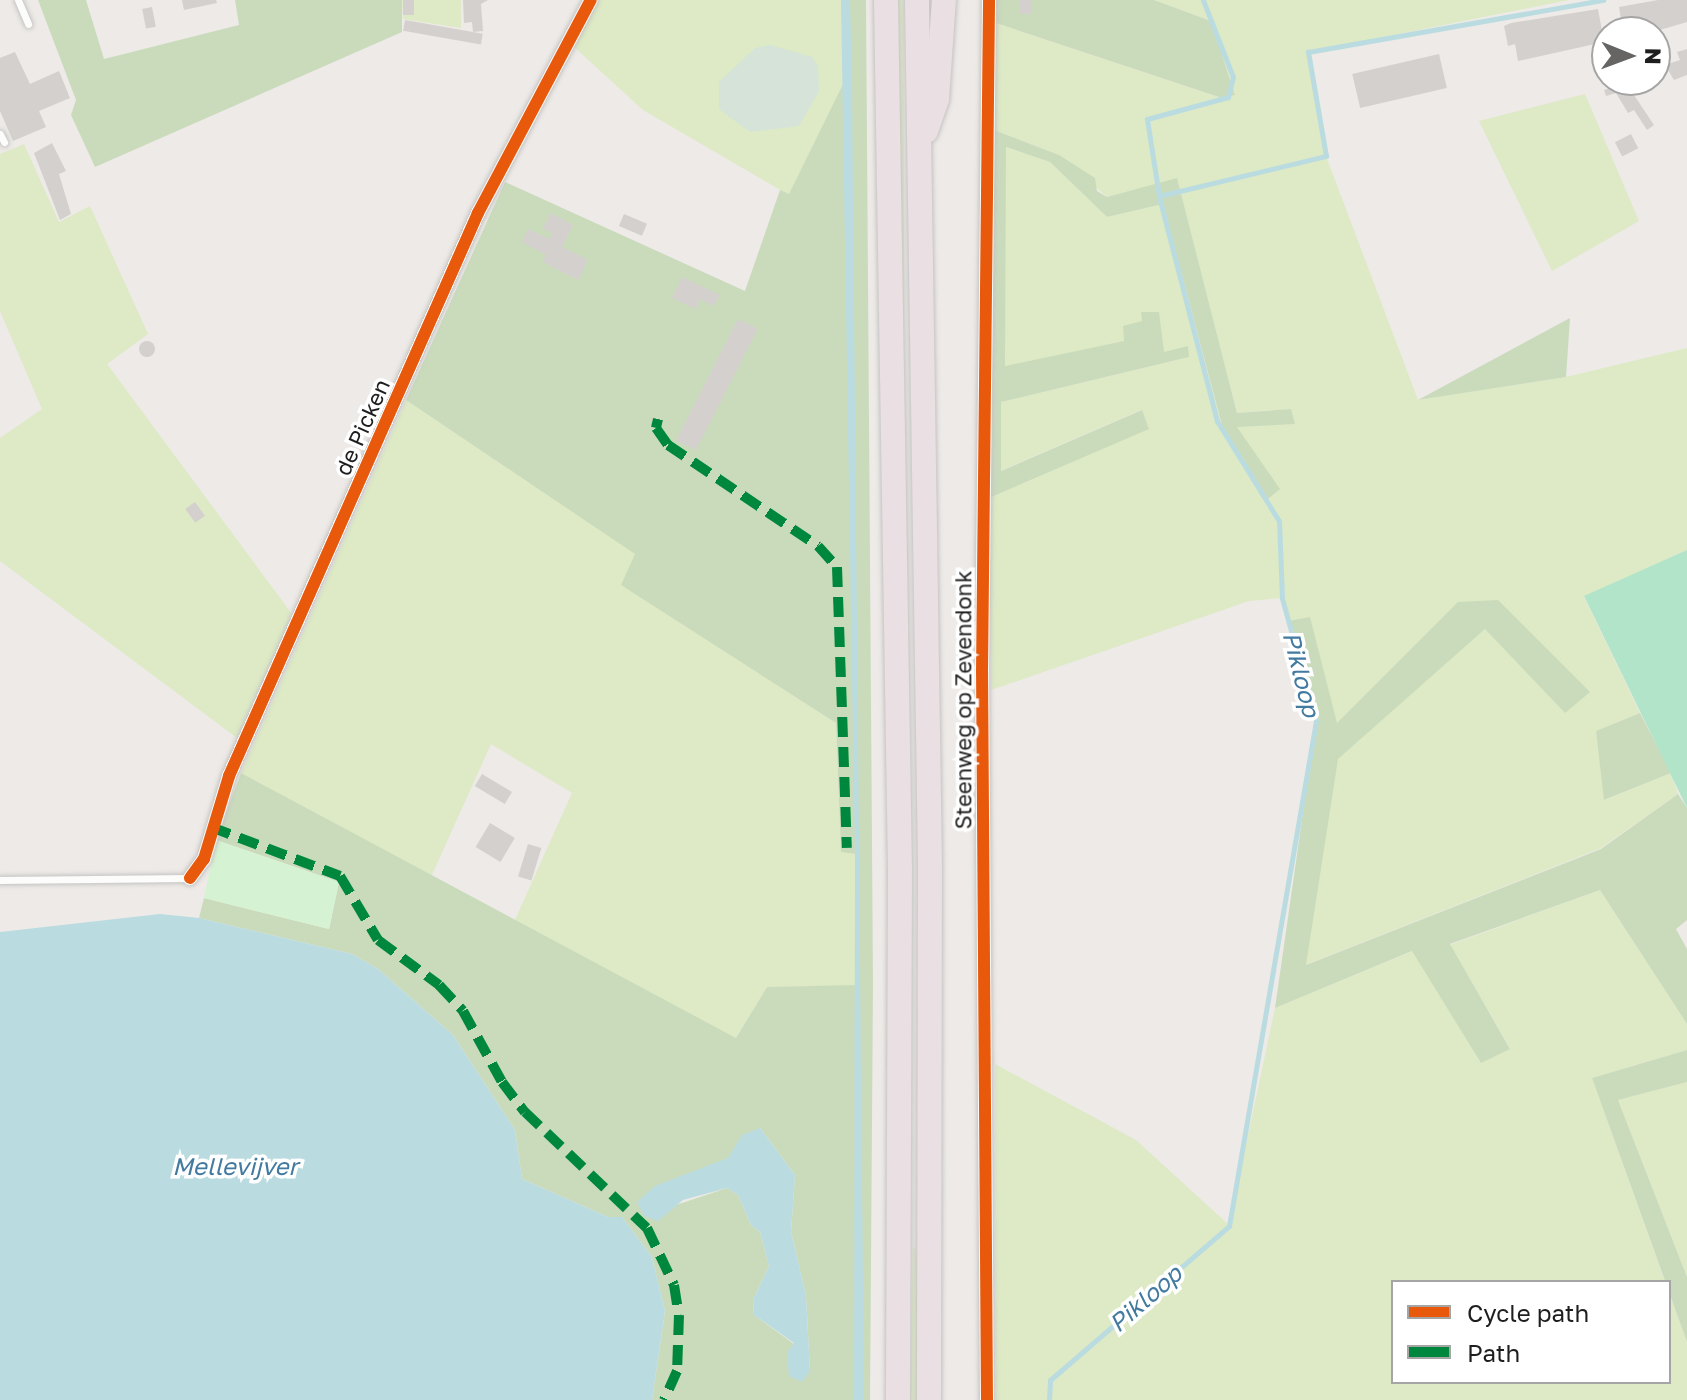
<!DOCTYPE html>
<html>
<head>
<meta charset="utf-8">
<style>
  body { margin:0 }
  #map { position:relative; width:1687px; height:1400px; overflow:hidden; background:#edeae7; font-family:"Golos Text",sans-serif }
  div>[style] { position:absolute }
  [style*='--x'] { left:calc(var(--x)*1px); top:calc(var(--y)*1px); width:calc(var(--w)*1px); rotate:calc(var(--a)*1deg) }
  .grass>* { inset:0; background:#ddeac5; transform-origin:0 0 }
  .forest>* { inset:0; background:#cadbbc }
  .wetland>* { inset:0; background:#d5e3d9 }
  .park>* { inset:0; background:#d5f3d2 }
  .pitch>* { inset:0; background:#b2e4ca }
  .water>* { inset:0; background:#badce1 }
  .stream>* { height:5px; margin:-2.5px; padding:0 2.5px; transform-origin:2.5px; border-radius:2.5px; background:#badce1 }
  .building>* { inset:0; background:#d4d0ce; transform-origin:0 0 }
  .round { border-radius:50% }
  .roads { filter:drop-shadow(0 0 2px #c5c4c3) drop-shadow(0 0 2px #c5c4c3) }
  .lane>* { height:7px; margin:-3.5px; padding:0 3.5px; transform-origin:3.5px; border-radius:3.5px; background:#fcfcfb }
  .street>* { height:14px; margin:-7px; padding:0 7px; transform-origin:7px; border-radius:7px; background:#fcfcfb }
  .highway>* { height:24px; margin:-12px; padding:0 12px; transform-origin:12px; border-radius:12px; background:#eadfe2 }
  .quiet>* { height:10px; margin-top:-5px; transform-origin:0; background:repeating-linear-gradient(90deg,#00873e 0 20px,transparent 0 30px) }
  .cycleway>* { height:12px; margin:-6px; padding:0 6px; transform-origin:6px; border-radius:6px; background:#e8590c }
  span { translate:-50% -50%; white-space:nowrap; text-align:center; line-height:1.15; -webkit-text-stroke:7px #fff; paint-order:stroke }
  .street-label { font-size:22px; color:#1e1e1e }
  .water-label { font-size:24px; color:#437aa0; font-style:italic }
  .legend { position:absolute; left:1391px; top:1280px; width:280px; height:104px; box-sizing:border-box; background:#fff; border:2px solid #a5a5a5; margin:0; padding:10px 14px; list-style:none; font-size:24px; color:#1e1e1e }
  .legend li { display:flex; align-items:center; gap:16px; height:40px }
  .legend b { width:40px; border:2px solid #a5a5a5 }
  .north { position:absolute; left:1591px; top:16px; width:80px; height:80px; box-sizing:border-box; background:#fff; border:2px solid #a5a5a5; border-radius:50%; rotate:91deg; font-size:22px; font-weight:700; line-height:32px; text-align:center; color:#1e1e1e }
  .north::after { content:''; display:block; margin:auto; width:28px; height:36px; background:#666564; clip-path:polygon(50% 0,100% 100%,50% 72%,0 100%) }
</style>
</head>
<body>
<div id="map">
  <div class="grass">
    <i style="clip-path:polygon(402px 0,461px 0,461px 28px,403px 19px)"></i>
    <i style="clip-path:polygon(599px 0,841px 0,843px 84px,789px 195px,643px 110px,573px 46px)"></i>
    <i style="left:896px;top:0;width:8px;height:796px"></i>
    <i style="clip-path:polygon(1154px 0,1569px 0,1309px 52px,1326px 156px,1418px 400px,1566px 377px,1687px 348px,1687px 550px,1584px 597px,1640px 713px,1596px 731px,1605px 800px,1671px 773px,1678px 794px,1601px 848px,1305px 965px,1337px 759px,1485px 628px,1565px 713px,1498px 600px,1336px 724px,1310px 618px,1288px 621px,1282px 598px,1249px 601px,991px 690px,989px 498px,1149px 428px,1141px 410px,1000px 471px,1001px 402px,1189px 357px,1163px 352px,1141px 312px,1142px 321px,1125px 341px,1005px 367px,1005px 147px,1050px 162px,1107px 217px,1163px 204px,1222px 425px,1279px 489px,1236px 426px,1294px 424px,1290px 409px,1237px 413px,1177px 179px,1107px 197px,1059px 155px,994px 130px,996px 23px,1222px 98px,1235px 95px,1211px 21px)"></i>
    <i style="clip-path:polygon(1585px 94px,1639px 221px,1552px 271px,1479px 121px)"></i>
    <i style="clip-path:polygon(24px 144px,59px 222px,90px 206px,148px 334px,107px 364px,292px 614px,237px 738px,0 561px,0 438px,42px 409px,0 311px,0 154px)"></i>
    <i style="clip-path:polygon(406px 400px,636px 554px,622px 585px,836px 723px,841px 851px,855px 854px,855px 986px,767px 987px,736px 1038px,514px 922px,572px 793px,491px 744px,431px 877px,241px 773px)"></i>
    <i style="clip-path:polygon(1600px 890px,1687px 1024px,1687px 1050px,1592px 1078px,1665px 1282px,1393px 1282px,1393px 1382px,1669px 1382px,1669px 1292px,1687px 1342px,1687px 1400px,996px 1400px,995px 1064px,1136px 1140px,1229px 1225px,1275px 1008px,1413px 951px,1481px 1063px,1510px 1048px,1450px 945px)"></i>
    <i style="clip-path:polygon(1687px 1082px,1687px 1277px,1618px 1100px)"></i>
    <i style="clip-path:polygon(913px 1247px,920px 1253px,918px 1400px,910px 1400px)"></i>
  </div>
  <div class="forest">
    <i style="clip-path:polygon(38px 0,86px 0,104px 59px,239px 25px,235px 0,402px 0,402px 32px,95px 167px,71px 115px,76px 100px)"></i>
    <i style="clip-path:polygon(evenodd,841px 0,866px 0,873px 984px,870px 1400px,652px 1400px,665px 1311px,652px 1257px,622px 1217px,608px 1217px,522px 1179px,515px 1130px,453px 1035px,378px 969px,352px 954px,199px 918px,204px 898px,329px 929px,339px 882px,216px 840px,241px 773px,736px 1038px,767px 987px,855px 985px,855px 854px,841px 852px,836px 723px,621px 585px,635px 554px,406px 400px,505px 182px,745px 291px,780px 190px,789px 194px,843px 84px,841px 0,760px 1128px,795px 1175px,791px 1232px,806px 1296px,810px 1371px,789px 1361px,787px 1353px,794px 1344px,754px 1315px,753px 1300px,769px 1266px,760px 1232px,751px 1225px,738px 1195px,727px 1188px,676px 1205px,713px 1165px,728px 1158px,760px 1128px)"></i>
    <i style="clip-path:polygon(996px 0,1154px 0,1211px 21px,1235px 95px,1222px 98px,996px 23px)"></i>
    <i style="clip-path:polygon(994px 130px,1059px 155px,1095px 178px,1097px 191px,1107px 197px,1177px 178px,1237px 413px,1291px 409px,1295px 424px,1237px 427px,1280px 489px,1268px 499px,1222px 425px,1163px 204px,1107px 217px,1050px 162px,1006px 147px,1005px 366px,1124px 341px,1123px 326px,1142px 321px,1141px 312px,1159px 312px,1164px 352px,1188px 346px,1189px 357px,1001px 402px,1001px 471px,1142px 410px,1149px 429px,989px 498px)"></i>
    <i style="clip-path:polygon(1570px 318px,1566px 377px,1418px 400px)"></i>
    <i style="clip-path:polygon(1498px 600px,1590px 692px,1565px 713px,1485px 629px,1338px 759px,1306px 965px,1601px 849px,1678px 794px,1687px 808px,1687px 920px,1676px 929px,1687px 949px,1687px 1024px,1600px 890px,1450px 944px,1510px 1049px,1481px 1063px,1412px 951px,1275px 1008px,1316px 722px,1288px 621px,1310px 617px,1337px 723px,1458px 602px)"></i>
    <i style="clip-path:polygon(1640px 713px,1671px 773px,1604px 800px,1596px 731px)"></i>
    <i style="clip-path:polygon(1687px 1050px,1687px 1082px,1618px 1100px,1687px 1277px,1687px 1342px,1592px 1078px)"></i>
  </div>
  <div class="wetland">
    <i style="clip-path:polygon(770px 45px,812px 57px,818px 66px,819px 91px,799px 126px,750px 132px,719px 109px,719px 82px,755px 48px)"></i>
  </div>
  <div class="park">
    <i style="clip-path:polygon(216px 840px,339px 882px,329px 929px,204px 898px)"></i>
  </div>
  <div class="pitch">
    <i style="clip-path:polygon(1687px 550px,1687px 808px,1584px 596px)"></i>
  </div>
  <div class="water">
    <i style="clip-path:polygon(841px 0,850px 0,852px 88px,864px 1400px,854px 1400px,855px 854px)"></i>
    <i style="clip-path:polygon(160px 914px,199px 918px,352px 954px,378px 969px,453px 1035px,515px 1130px,522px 1179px,608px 1217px,622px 1217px,652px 1257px,665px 1311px,652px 1400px,0 1400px,0 932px)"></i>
    <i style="clip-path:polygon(760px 1128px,795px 1175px,791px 1232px,806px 1296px,810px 1371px,802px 1382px,789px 1376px,787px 1353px,794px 1343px,754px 1315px,753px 1300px,769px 1266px,760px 1232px,751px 1225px,738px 1195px,727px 1188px,683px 1200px,658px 1221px,644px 1216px,637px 1202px,655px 1186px,728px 1158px,742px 1135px)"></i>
  </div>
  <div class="stream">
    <i style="--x:1159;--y:196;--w:172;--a:-13.5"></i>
    <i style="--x:1326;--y:156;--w:106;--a:-99.8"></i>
    <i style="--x:1308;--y:52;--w:300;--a:-10"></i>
    <i style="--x:1049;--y:1400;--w:20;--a:-87"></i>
    <i style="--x:1050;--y:1380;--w:236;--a:-40.7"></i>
    <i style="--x:1229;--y:1226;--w:512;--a:-80.23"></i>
    <i style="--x:1316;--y:721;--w:128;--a:-105.5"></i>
    <i style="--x:1282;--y:598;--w:77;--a:-92.2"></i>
    <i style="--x:1279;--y:521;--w:118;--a:-121.8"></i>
    <i style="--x:1217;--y:421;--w:232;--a:-104.5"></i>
    <i style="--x:1159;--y:196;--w:78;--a:-98.9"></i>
    <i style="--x:1147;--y:119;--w:84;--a:-15.2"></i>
    <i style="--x:1228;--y:97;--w:21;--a:-76"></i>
    <i style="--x:1233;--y:77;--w:83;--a:-111.3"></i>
  </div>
  <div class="building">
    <i style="clip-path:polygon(182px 0,216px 0,217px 3px,184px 10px)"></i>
    <i style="left:403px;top:0;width:11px;height:15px"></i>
    <i style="clip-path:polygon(463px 0,488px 0,481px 4px,483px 31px,473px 32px,472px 22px,464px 23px)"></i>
    <i style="left:1020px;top:0;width:12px;height:14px"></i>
    <i style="clip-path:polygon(1658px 0,1687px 0,1687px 22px,1653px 32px,1623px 32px,1619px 7px)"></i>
    <i style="left:152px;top:7px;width:20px;height:10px;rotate:79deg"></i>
    <i style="clip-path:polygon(1598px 9px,1604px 42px,1518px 61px,1515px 44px,1508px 46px,1504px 26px,1511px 23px)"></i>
    <i style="left:405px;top:20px;width:79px;height:11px;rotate:10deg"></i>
    <i style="clip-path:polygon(1687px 49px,1687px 75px,1674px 80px,1665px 65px,1680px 60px,1677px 52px)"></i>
    <i style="clip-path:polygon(15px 52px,30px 84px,59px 71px,70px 98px,39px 111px,46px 127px,13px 141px,0 111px,0 58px)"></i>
    <i style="left:1439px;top:54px;width:35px;height:89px;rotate:77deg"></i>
    <i style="clip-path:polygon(1633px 82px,1636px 87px,1630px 89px,1654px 125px,1647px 130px,1634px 110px,1628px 113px,1616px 93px,1606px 96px,1604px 90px)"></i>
    <i style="left:1631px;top:134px;width:16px;height:18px;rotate:63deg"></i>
    <i style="clip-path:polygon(52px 143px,66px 171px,59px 174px,71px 214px,60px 220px,34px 153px)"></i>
    <i style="clip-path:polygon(551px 213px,573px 225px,562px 247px,588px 260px,578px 280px,543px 262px,546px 255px,522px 242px,528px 229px,549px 239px,552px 233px,543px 228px)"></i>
    <i style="left:624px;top:214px;width:25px;height:13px;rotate:23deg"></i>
    <i style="clip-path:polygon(682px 277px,720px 295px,714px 306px,700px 299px,696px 309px,672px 298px)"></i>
    <i style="left:738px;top:319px;width:22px;height:136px;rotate:27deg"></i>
    <i class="round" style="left:139px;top:341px;width:16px;height:16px"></i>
    <i style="left:195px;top:502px;width:17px;height:12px;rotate:54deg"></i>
    <i style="left:482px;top:774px;width:35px;height:14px;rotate:31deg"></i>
    <i style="left:490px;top:823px;width:29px;height:28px;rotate:31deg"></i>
    <i style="left:528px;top:844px;width:14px;height:34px;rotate:17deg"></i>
  </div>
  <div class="roads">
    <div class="lane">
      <i style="--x:18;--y:0;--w:26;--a:67"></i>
      <i style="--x:0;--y:134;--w:9;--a:63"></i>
      <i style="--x:0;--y:880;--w:190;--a:-0.6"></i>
    </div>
    <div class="street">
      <i style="--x:190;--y:878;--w:24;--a:-54"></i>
      <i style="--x:204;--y:859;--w:87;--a:-73.2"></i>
      <i style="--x:229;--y:776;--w:616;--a:-66.14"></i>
      <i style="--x:478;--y:213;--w:241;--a:-62.1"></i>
      <i style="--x:987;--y:1400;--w:728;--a:-90.39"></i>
      <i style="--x:982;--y:672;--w:672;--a:-89.4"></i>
    </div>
    <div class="highway">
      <i style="--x:886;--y:0;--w:869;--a:89.08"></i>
      <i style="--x:900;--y:869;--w:531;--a:90.22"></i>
      <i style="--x:917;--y:0;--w:867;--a:89.14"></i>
      <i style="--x:930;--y:867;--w:533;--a:90.11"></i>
      <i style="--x:926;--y:131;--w:34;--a:-71"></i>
      <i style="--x:937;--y:99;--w:99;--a:-86"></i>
    </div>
  </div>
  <div class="quiet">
    <i style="--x:658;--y:419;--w:9;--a:103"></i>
    <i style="--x:656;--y:428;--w:21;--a:55"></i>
    <i style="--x:668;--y:445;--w:181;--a:34"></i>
    <i style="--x:818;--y:546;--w:28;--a:48"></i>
    <i style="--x:837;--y:567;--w:281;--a:88"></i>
    <i style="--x:211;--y:827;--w:138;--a:20.8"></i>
    <i style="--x:340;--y:876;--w:74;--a:59.3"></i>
    <i style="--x:378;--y:940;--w:76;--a:36.4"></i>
    <i style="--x:439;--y:985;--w:35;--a:47"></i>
    <i style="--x:463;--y:1011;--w:81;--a:61.2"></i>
    <i style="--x:502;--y:1082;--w:38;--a:53"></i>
    <i style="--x:525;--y:1112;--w:168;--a:43.6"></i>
    <i style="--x:647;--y:1228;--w:63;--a:64.7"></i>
    <i style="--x:674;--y:1285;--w:30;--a:81"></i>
    <i style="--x:679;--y:1315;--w:56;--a:92"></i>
    <i style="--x:677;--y:1371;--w:32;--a:114"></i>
  </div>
  <div class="cycleway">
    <i style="--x:190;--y:878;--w:24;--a:-54"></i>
    <i style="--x:204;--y:859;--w:87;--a:-73.2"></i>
    <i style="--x:229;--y:776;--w:616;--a:-66.14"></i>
    <i style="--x:478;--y:213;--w:241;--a:-62.1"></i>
    <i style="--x:987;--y:1400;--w:728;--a:-90.39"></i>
    <i style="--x:982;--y:672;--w:672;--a:-89.4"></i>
  </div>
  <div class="street-label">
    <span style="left:362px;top:427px;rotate:-66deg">de Picken</span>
    <span style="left:963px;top:700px;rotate:-90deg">Steenweg op Zevendonk</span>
  </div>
  <div class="water-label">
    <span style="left:1302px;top:674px;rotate:76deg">Pikloop</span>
    <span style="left:235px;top:1166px">Mellevijver</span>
    <span style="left:1145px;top:1298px;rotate:-41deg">Pikloop</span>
  </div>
  <ul class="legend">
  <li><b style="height:10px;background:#e8590c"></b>Cycle path</li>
  <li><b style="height:10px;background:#00873e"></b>Path</li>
  </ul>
  <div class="north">N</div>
</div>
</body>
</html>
